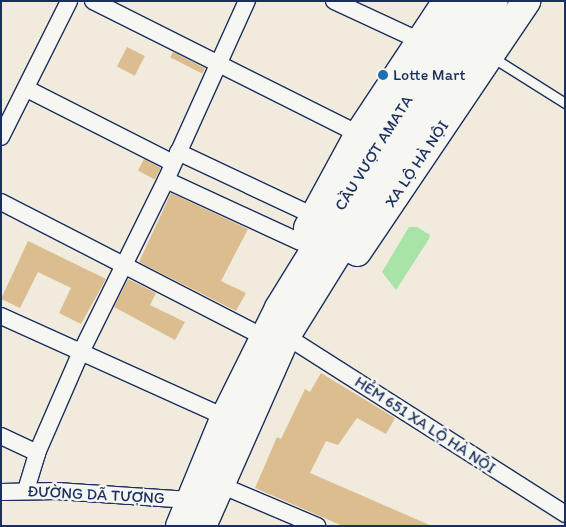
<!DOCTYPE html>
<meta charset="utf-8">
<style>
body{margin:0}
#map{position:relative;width:566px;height:527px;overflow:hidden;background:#f1ebde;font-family:Itim,sans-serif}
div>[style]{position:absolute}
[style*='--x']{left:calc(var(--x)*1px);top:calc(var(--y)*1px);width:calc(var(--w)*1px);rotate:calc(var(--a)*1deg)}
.green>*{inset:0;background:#a8e3a8}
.building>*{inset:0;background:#dbbd8f;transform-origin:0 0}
.roads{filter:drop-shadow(1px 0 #1b2f5e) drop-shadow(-1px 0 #1b2f5e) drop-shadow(0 1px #1b2f5e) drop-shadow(0 -1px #1b2f5e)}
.lane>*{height:9px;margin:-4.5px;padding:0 4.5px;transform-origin:4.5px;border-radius:4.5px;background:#f6f6f2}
.street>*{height:16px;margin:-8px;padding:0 8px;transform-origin:8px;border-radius:8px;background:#f6f6f2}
.highway>*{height:28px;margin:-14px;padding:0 14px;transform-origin:14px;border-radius:14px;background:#f6f6f2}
.dots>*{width:14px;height:14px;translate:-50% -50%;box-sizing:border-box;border:2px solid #f6f6f2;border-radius:50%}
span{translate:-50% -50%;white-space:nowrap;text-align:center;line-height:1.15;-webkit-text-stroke:5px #f6f6f2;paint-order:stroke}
.poi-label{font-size:16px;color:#1b2f5e}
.left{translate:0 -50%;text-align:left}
.street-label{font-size:16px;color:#1b2f5e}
.frame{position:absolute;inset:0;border:2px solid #1b2f5e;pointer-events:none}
</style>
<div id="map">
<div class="green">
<div style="clip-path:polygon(409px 227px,417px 227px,430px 235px,429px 239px,396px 290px,382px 272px)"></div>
</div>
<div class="building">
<div style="left:127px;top:47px;width:20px;height:22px;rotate:27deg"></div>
<div style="left:173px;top:52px;width:36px;height:6px;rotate:27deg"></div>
<div style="left:144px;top:159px;width:19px;height:13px;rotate:28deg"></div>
<div style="clip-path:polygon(171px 193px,248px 229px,221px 281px,246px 293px,236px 311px,139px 262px)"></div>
<div style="clip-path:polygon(28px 241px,106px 279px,81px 324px,59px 313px,71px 288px,38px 272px,20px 308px,1px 299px)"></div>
<div style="clip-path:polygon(128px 279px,156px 293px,150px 305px,185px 322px,175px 340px,114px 307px)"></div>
<div style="clip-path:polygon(321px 373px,395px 418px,386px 434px,357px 418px,338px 445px,326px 441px,310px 473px,432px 526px,343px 526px,255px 488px,277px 437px,281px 439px,305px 389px,310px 392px)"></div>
</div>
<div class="roads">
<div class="lane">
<div style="--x:492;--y:57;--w:86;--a:32.2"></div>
</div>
<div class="street">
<div style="--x:93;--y:1;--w:297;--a:26.6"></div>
<div style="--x:334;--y:1;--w:95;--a:24.9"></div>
<div style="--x:27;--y:89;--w:164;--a:26.9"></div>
<div style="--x:1;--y:137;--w:152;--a:-63.4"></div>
<div style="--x:178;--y:152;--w:150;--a:25.2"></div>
<div style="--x:166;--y:180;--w:148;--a:24.8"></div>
<div style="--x:1;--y:202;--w:296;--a:27.2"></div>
<div style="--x:1;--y:316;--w:246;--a:24.3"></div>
<div style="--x:286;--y:336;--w:331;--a:32.5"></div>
<div style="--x:1;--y:436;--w:40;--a:25"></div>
<div style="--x:218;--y:484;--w:108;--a:23"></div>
<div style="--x:26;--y:490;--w:39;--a:-73"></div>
<div style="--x:37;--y:453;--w:108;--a:-66.5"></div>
<div style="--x:80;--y:354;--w:194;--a:-63.7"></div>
<div style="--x:166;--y:180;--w:196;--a:-65.7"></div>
<div style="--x:1;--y:492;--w:56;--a:-1"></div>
<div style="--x:57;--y:491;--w:133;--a:3.9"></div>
</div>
<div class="highway">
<div style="--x:308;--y:228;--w:107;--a:-61.5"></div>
<div style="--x:359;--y:134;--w:159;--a:-56.5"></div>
<div style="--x:357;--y:252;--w:303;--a:-56"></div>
<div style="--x:180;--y:526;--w:118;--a:-67.6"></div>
<div style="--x:225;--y:417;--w:122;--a:-63.6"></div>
<div style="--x:279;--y:308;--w:280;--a:-58.3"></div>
<div style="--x:426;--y:70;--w:84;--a:-55.2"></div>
<div style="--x:202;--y:526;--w:208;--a:-66.1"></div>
<div style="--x:286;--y:336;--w:394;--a:-58.2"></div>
</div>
</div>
<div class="dots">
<div style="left:383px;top:75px;background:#1f6fb2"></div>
</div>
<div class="poi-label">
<span class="left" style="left:393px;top:75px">Lotte Mart</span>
</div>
<div class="street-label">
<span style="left:374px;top:153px;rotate:-58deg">CẦU VƯỢT AMATA</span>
<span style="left:417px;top:164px;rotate:-56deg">XA LỘ HÀ NỘI</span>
<span style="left:425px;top:425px;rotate:33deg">HẺM 651 XA LỘ HÀ NỘI</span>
<span style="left:96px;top:495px;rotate:3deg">ĐƯỜNG DÃ TƯỢNG</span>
</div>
<div class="frame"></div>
</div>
